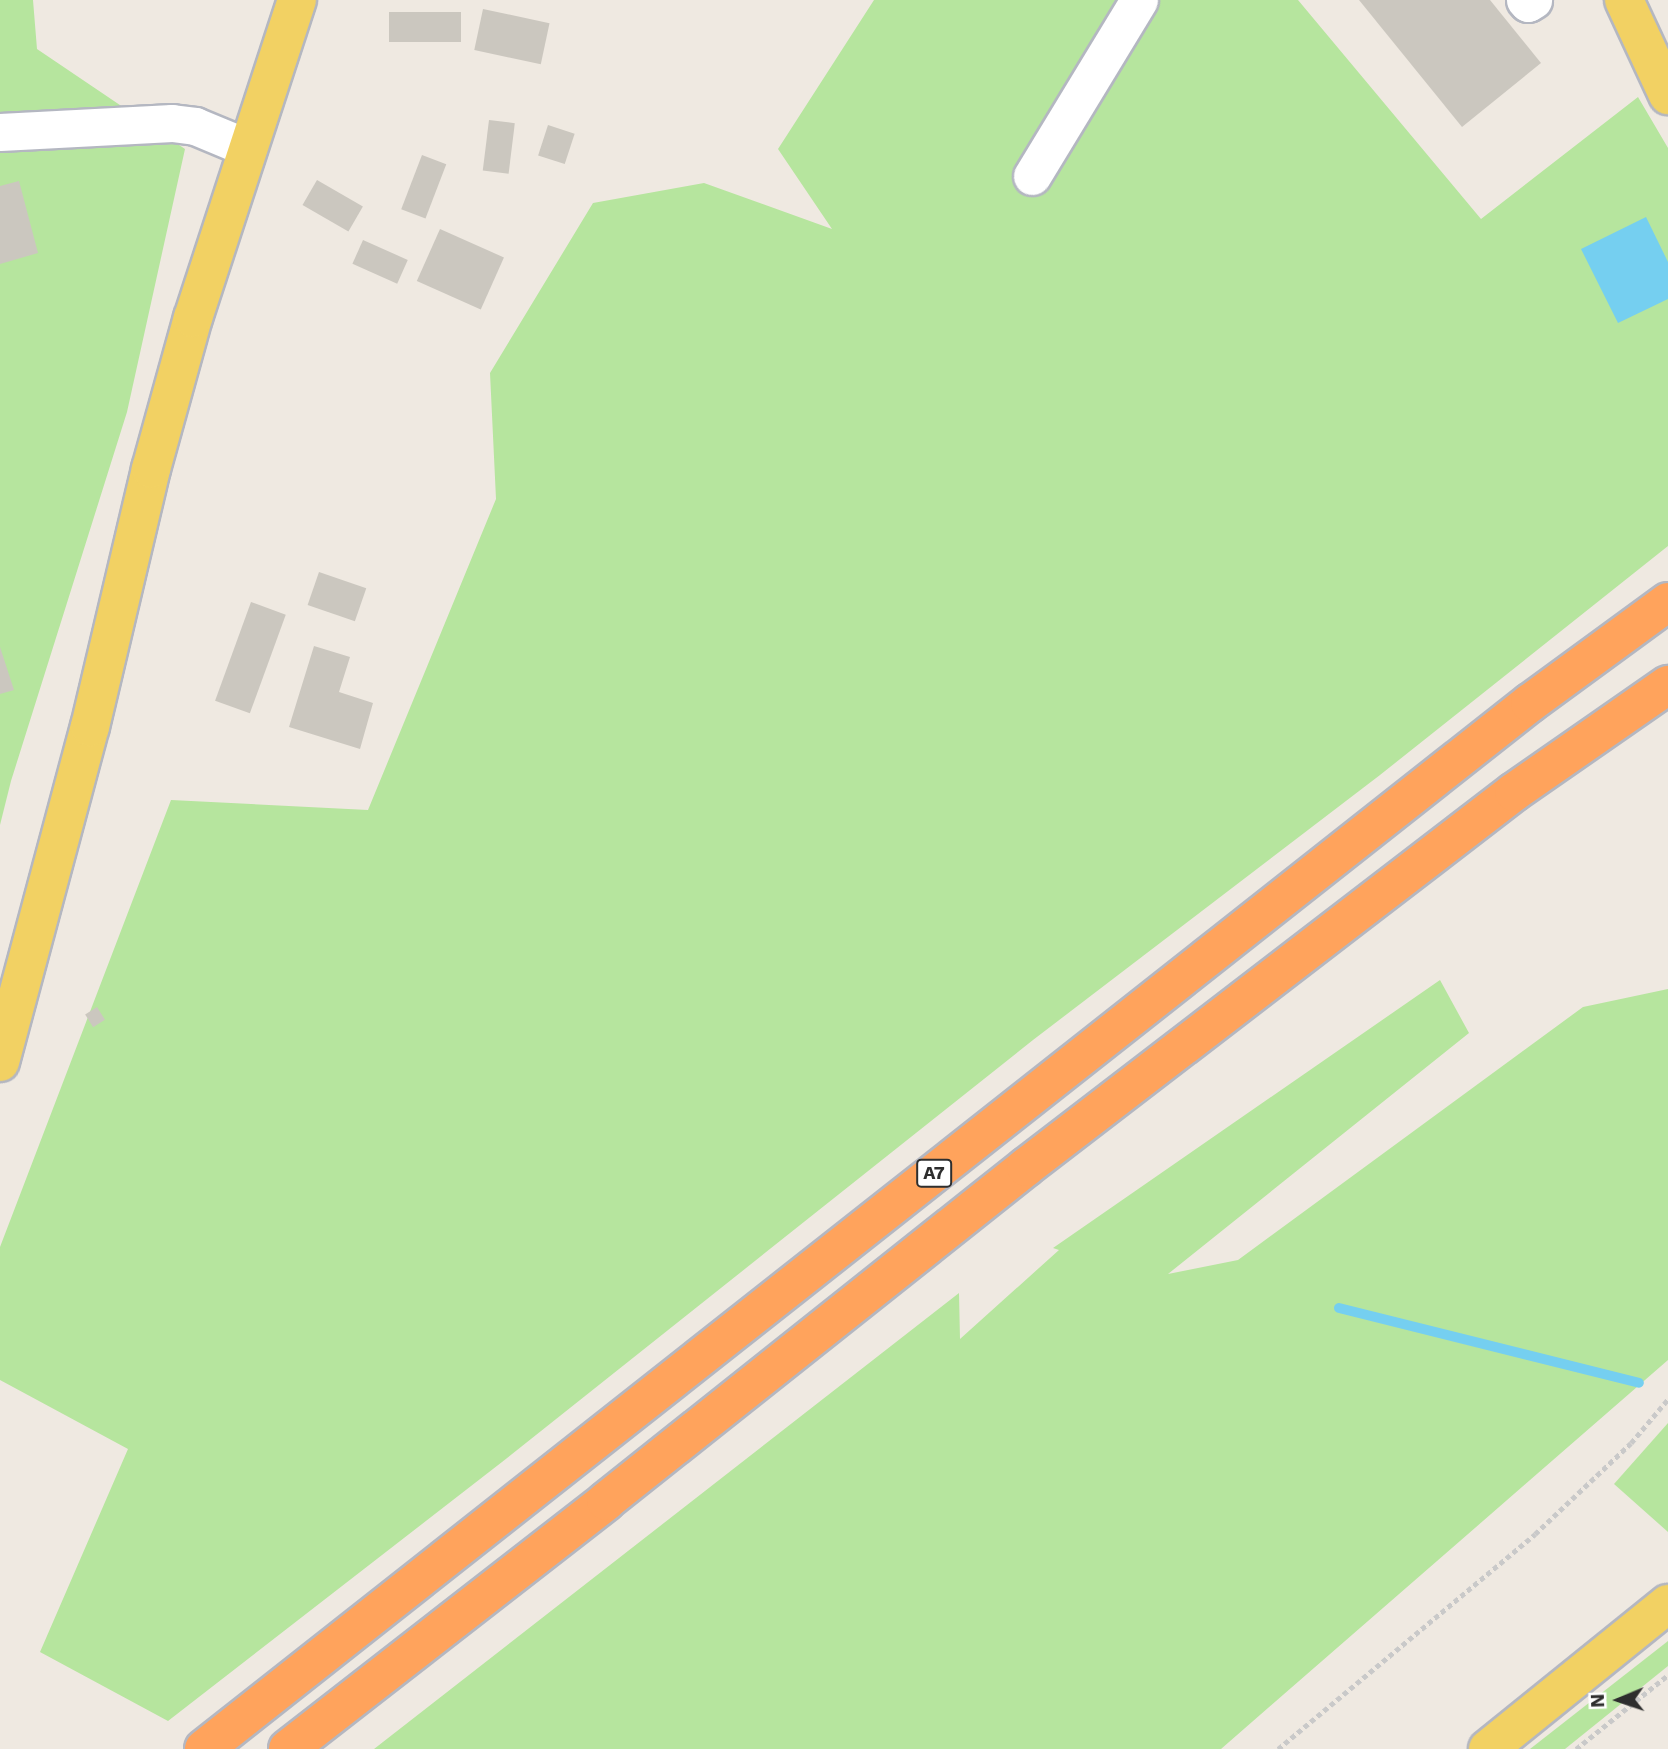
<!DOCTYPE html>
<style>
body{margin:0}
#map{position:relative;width:1668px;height:1749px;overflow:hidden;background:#efe9e1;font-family:"Work Sans",sans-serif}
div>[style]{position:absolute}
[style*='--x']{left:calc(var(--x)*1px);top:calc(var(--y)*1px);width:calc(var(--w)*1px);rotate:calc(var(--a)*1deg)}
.green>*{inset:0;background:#b6e59e}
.water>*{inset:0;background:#75cff0}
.stream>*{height:10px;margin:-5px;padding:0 5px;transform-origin:5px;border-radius:5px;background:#75cff0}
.building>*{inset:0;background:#cbc7bf;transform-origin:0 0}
.path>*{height:4.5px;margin-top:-2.25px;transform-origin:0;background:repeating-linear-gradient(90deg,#c9c9c9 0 5px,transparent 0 8.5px)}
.roads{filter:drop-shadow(2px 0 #b4b7c1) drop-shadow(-2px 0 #b4b7c1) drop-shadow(0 2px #b4b7c1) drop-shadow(0 -2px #b4b7c1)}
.minor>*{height:37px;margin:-18.5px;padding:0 18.5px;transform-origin:18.5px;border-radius:18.5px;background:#fff}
.major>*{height:38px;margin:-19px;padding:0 19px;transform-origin:19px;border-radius:19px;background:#f2d163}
.highway>*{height:38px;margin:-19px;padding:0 19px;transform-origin:19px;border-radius:19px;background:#ffa35c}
span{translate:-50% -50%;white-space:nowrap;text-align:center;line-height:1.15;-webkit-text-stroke:5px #fff;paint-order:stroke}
.shield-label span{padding:2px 5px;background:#fff;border:2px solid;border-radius:5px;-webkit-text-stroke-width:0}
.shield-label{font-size:18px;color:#2e2e2e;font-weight:700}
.north{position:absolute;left:1584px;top:1665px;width:70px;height:70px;-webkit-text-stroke:5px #fff;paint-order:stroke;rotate:268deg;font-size:19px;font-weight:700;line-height:28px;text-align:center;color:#2e2e2e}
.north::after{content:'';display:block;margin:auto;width:24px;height:32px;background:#2e2e2e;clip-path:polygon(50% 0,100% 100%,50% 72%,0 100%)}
</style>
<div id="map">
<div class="green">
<div style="clip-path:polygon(0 0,33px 0,37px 49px,185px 149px,127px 412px,11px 781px,0 825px)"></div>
<div style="clip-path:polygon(874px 0,1298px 0,1481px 219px,1638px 97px,1668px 148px,1668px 546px,1380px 775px,1033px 1040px,502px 1462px,168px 1721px,40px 1652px,128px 1449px,0 1380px,0 1247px,171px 800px,368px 810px,496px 499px,490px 373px,593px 203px,704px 183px,832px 229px,778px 149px)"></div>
<div style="clip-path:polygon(1440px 980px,1469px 1033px,1168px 1274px,1238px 1260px,1583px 1007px,1668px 989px,1668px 1360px,1221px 1749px,374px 1749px,959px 1293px,960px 1339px,1059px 1250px,1053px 1248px)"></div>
<div style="clip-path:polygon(1668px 1423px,1668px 1532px,1614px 1484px)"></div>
<div style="clip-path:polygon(1668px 1641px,1668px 1666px,1565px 1749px,1530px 1749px)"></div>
</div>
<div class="water">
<div style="clip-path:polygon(1646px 217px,1668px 262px,1668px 299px,1618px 323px,1581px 249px)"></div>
</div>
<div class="stream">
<div style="--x:1339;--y:1308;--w:309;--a:14"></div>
</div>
<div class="building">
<div style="clip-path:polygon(1359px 0,1490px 0,1541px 63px,1462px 127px)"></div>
<div style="left:483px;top:9px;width:68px;height:42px;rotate:12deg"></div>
<div style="left:389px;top:12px;width:72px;height:30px"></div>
<div style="left:489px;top:120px;width:26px;height:51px;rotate:7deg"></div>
<div style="left:548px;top:125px;width:28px;height:32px;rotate:18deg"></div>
<div style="left:422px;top:155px;width:26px;height:58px;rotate:21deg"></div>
<div style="left:317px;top:180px;width:53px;height:29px;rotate:30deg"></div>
<div style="clip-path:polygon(19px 181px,38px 253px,0 264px,0 186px)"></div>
<div style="left:440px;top:229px;width:70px;height:57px;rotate:24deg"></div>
<div style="left:363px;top:240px;width:49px;height:26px;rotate:24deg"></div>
<div style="left:319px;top:572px;width:50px;height:35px;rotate:19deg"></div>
<div style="left:251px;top:602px;width:37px;height:105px;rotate:20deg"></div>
<div style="clip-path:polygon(314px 646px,350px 657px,339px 692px,373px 703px,360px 749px,289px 727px)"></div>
<div style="clip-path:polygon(0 647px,14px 690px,0 694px)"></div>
<div style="left:97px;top:1007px;width:15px;height:14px;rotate:58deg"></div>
</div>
<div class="path">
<div style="--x:1278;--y:1749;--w:335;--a:-39.9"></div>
<div style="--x:1535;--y:1534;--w:132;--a:-43.5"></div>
<div style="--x:1631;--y:1443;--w:57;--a:-49.9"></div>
<div style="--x:1576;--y:1749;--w:118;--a:-38.8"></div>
</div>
<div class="roads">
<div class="minor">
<div style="--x:1525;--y:0;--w:4;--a:45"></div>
<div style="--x:1528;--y:3;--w:6;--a:-31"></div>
<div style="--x:0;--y:132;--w:172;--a:-3"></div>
<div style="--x:172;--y:123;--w:23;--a:7"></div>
<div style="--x:195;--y:126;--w:57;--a:22.5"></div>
<div style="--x:1032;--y:176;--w:206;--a:-58.7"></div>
</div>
<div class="major">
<div style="--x:1624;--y:0;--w:105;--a:65.1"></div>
<div style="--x:0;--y:1062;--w:347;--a:-75"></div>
<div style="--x:90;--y:727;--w:265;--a:-76.7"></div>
<div style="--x:151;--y:469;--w:157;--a:-74.5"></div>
<div style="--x:193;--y:318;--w:335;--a:-71.9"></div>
<div style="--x:1488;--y:1749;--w:231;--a:-38.9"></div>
</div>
<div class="highway">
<div style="--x:204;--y:1749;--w:1689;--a:-38.27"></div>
<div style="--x:1530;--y:703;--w:171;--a:-36.2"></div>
<div style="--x:288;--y:1749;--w:403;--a:-37.9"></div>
<div style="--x:606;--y:1501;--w:537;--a:-38.49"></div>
<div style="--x:1026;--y:1167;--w:615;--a:-37.54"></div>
<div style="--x:1514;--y:792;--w:188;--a:-34.8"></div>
</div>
</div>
<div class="shield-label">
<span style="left:934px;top:1173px">A7</span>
</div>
<div class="north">N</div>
</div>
